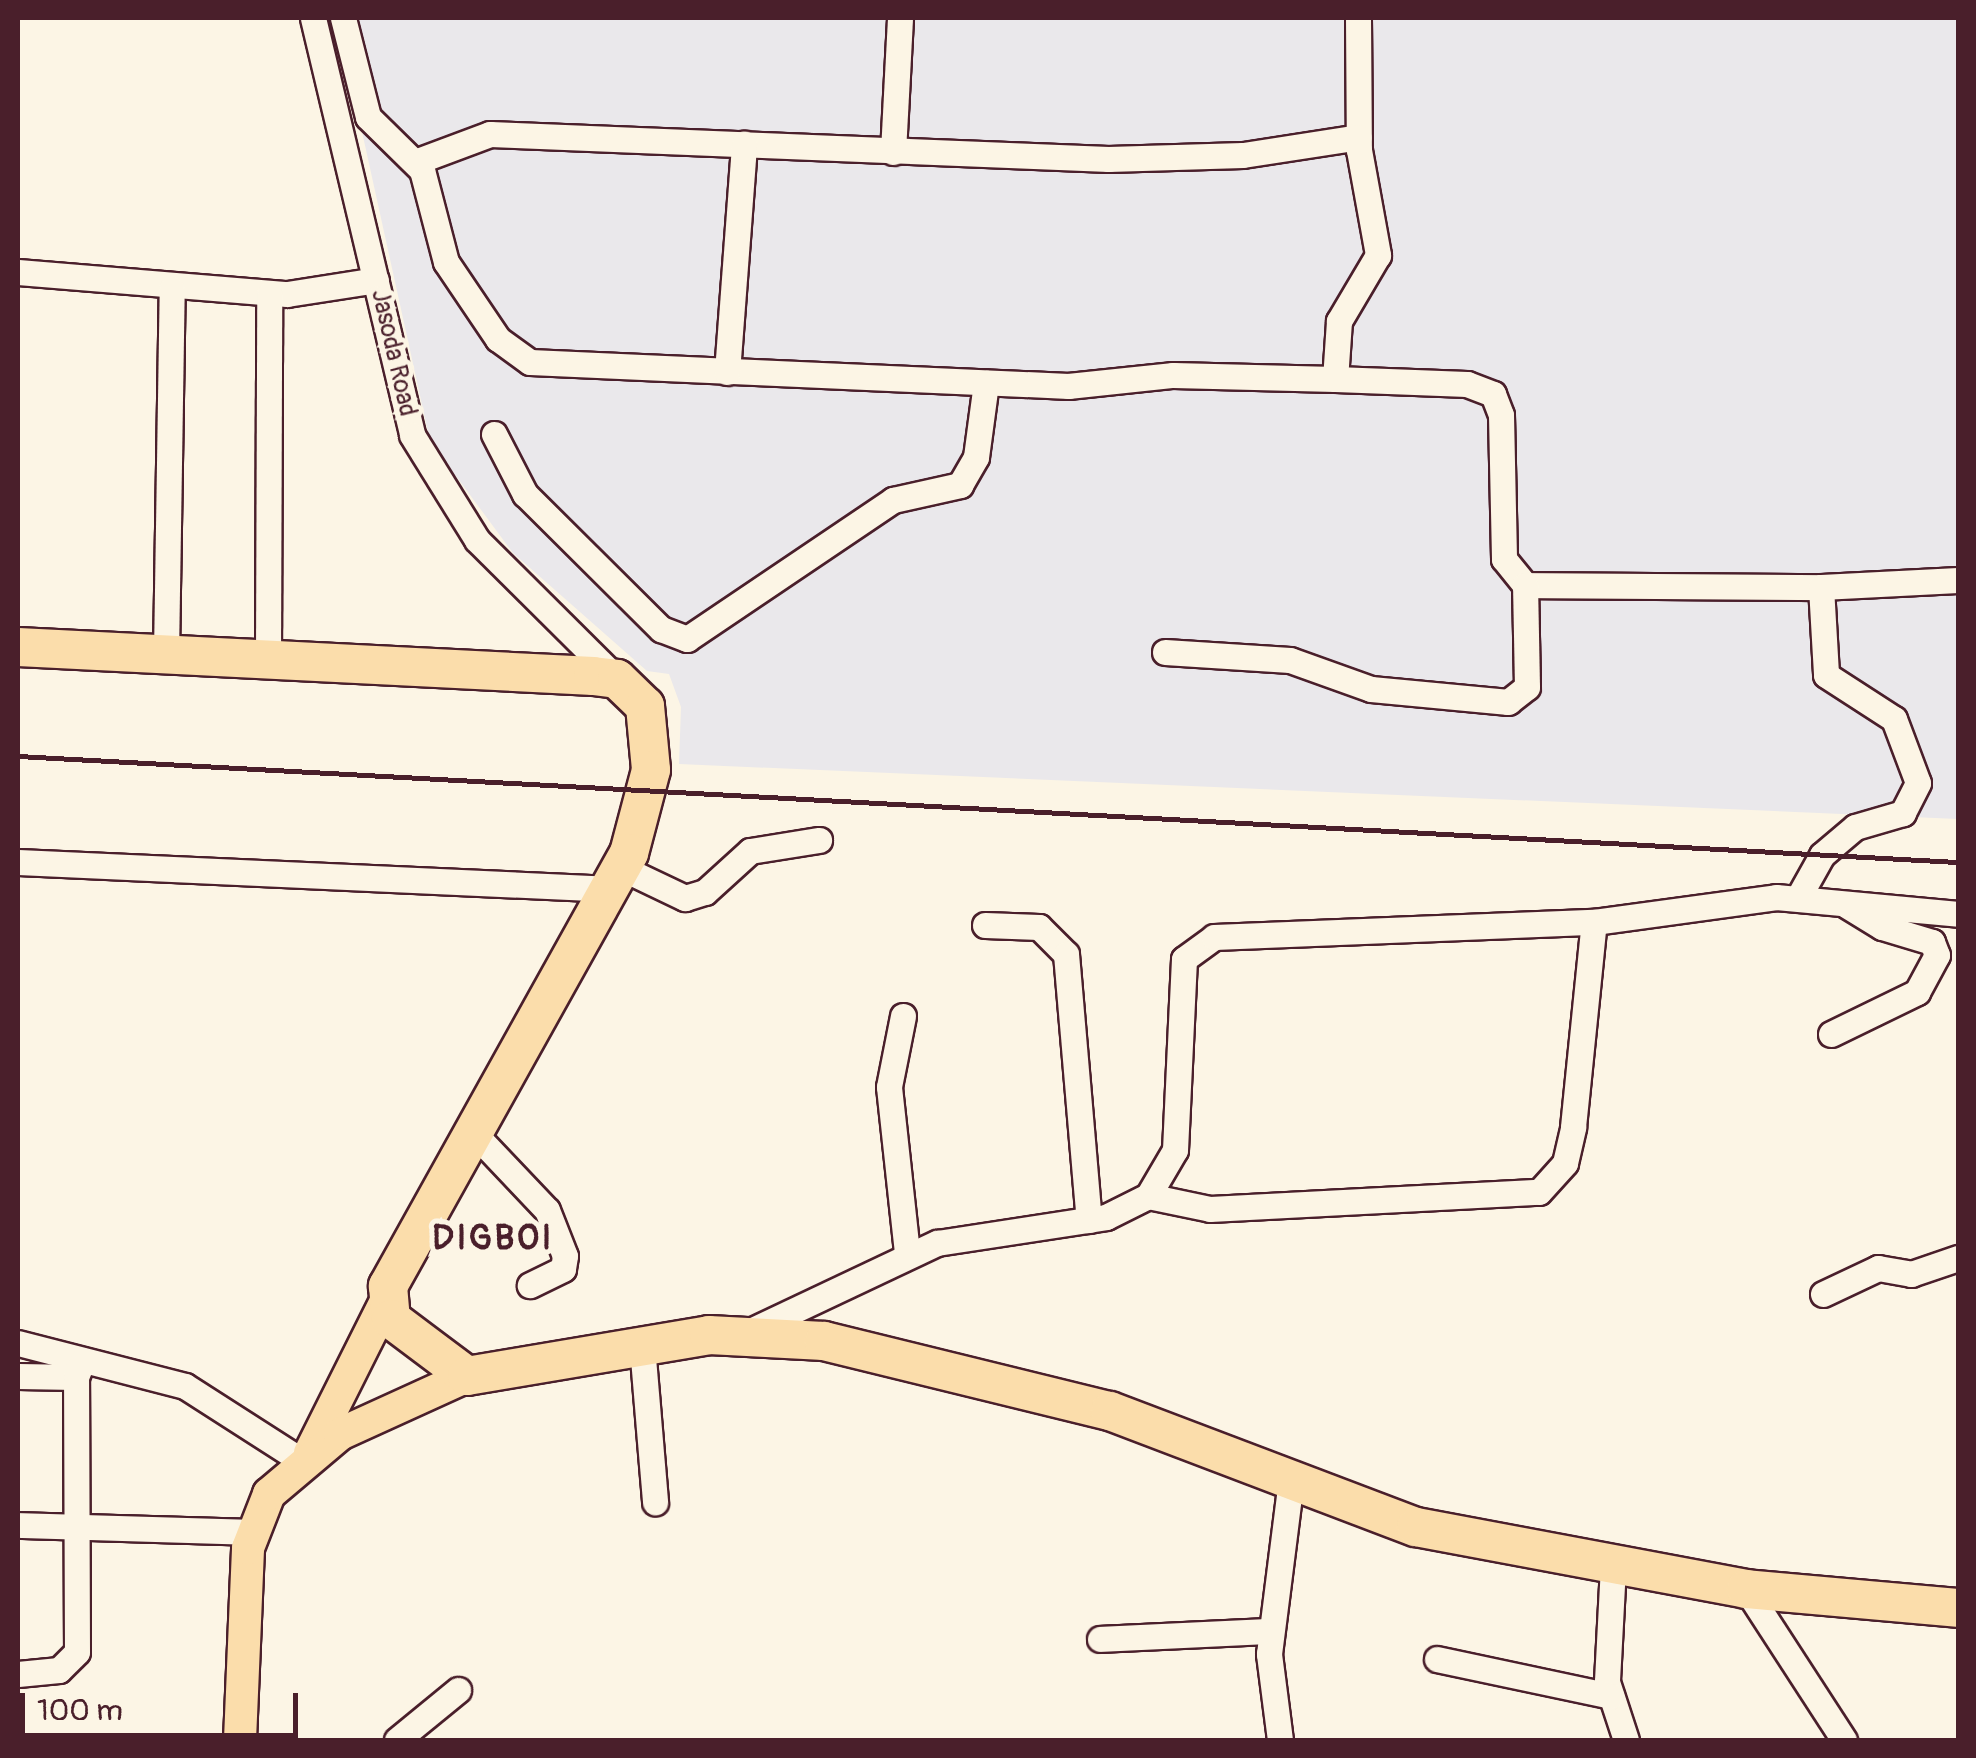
<!DOCTYPE html>
<style>
body{margin:0}
#map{position:relative;width:1976px;height:1758px;overflow:hidden;background:#fcf5e5;font-family:Pangolin,sans-serif}
div>[style]{position:absolute}
[style*='--x']{left:calc(var(--x)*1px);top:calc(var(--y)*1px);width:calc(var(--w)*1px);rotate:calc(var(--a)*1deg)}
.built>*{inset:0;background:#eae8eb}
.roads{filter:drop-shadow(2px 0 #4a1f2b) drop-shadow(-2px 0 #4a1f2b) drop-shadow(0 2px #4a1f2b) drop-shadow(0 -2px #4a1f2b)}
.minor>*{height:25px;margin:-12.5px;padding:0 12.5px;transform-origin:12.5px;border-radius:12.5px;background:#fcf5e5}
.major>*{height:32px;margin:-16px;padding:0 16px;transform-origin:16px;border-radius:16px;background:#fbddab}
.highway>*{height:38px;margin:-19px;padding:0 19px;transform-origin:19px;border-radius:19px;background:#fbddab}
.rail>*{height:5px;margin:-2.5px;padding:0 2.5px;transform-origin:2.5px;border-radius:2.5px;background:#4a1f2b}
span{translate:-50% -50%;white-space:nowrap;text-align:center;line-height:1.15;-webkit-text-stroke:10px #fcf5e5;paint-order:stroke}
.street-label{font-size:25px;color:#4a1f2b}
.district-label{font-size:35px;color:#4a1f2b;font-weight:700;letter-spacing:2.5px}
.frame{position:absolute;inset:0;border:20px solid #4a1f2b;pointer-events:none}
.scale{position:absolute;left:20px;top:1693px;width:278px;height:45px;box-sizing:border-box;border:5px solid #4a1f2b;border-top:0;padding-left:12px;font-size:30px;line-height:35px;white-space:nowrap;color:#4a1f2b;-webkit-text-stroke:8px #fcf5e5;paint-order:stroke}
</style>
<div id="map">
<div class="built">
<div style="clip-path:polygon(337px 18px,1958px 18px,1958px 819px,679px 764px,681px 707px,669px 674px,647px 671px,513px 553px,430px 441px)"></div>
</div>
<div class="roads">
<div class="minor">
<div style="--x:313;--y:18;--w:429;--a:76.6"></div>
<div style="--x:412;--y:435;--w:123;--a:58.2"></div>
<div style="--x:477;--y:540;--w:197;--a:44.8"></div>
<div style="--x:343;--y:18;--w:102;--a:75.8"></div>
<div style="--x:368;--y:117;--w:76;--a:44.5"></div>
<div style="--x:422;--y:170;--w:95;--a:75.4"></div>
<div style="--x:446;--y:262;--w:93;--a:56"></div>
<div style="--x:498;--y:339;--w:39;--a:36"></div>
<div style="--x:530;--y:362;--w:539;--a:2.55"></div>
<div style="--x:1068;--y:386;--w:106;--a:-6"></div>
<div style="--x:1173;--y:375;--w:162;--a:1.4"></div>
<div style="--x:1358;--y:18;--w:132;--a:89.6"></div>
<div style="--x:1359;--y:150;--w:107;--a:79.7"></div>
<div style="--x:1378;--y:255;--w:77;--a:120.6"></div>
<div style="--x:1339;--y:321;--w:58;--a:93.9"></div>
<div style="--x:1335;--y:379;--w:132;--a:2.2"></div>
<div style="--x:1467;--y:384;--w:28;--a:21"></div>
<div style="--x:1493;--y:394;--w:22;--a:69"></div>
<div style="--x:1501;--y:415;--w:144;--a:88.8"></div>
<div style="--x:1504;--y:559;--w:33;--a:51"></div>
<div style="--x:1525;--y:585;--w:296;--a:0.4"></div>
<div style="--x:1821;--y:587;--w:88;--a:86.7"></div>
<div style="--x:1826;--y:675;--w:81;--a:32.9"></div>
<div style="--x:1894;--y:719;--w:68;--a:69.4"></div>
<div style="--x:1918;--y:783;--w:34;--a:117"></div>
<div style="--x:1903;--y:813;--w:50;--a:163.7"></div>
<div style="--x:1855;--y:827;--w:43;--a:139.7"></div>
<div style="--x:1822;--y:855;--w:49;--a:119.2"></div>
<div style="--x:893;--y:152;--w:134;--a:-87"></div>
<div style="--x:415;--y:162;--w:80;--a:-20.5"></div>
<div style="--x:490;--y:134;--w:619;--a:2.32"></div>
<div style="--x:1108;--y:159;--w:135;--a:-1.7"></div>
<div style="--x:1243;--y:155;--w:117;--a:-8.8"></div>
<div style="--x:18;--y:272;--w:270;--a:4.7"></div>
<div style="--x:287;--y:294;--w:90;--a:-8.9"></div>
<div style="--x:727;--y:372;--w:229;--a:-85.7"></div>
<div style="--x:494;--y:434;--w:68;--a:62.7"></div>
<div style="--x:525;--y:494;--w:192;--a:44.8"></div>
<div style="--x:661;--y:629;--w:28;--a:21"></div>
<div style="--x:687;--y:639;--w:249;--a:-34"></div>
<div style="--x:893;--y:500;--w:69;--a:-12.6"></div>
<div style="--x:960;--y:485;--w:32;--a:-60"></div>
<div style="--x:976;--y:457;--w:75;--a:-82.3"></div>
<div style="--x:1821;--y:587;--w:137;--a:-2.9"></div>
<div style="--x:1165;--y:652;--w:125;--a:3.7"></div>
<div style="--x:1290;--y:660;--w:86;--a:19.7"></div>
<div style="--x:1371;--y:689;--w:138;--a:5.4"></div>
<div style="--x:1508;--y:702;--w:24;--a:-38"></div>
<div style="--x:1527;--y:687;--w:102;--a:-91.1"></div>
<div style="--x:166;--y:654;--w:365;--a:-89.1"></div>
<div style="--x:268;--y:659;--w:365;--a:-89.8"></div>
<div style="--x:18;--y:862;--w:595;--a:2.6"></div>
<div style="--x:622;--y:868;--w:70;--a:25.5"></div>
<div style="--x:685;--y:898;--w:21;--a:-17"></div>
<div style="--x:705;--y:892;--w:61;--a:-42.3"></div>
<div style="--x:750;--y:851;--w:70;--a:-9.1"></div>
<div style="--x:985;--y:925;--w:54;--a:2.1"></div>
<div style="--x:1039;--y:927;--w:38;--a:45"></div>
<div style="--x:1066;--y:954;--w:267;--a:85.1"></div>
<div style="--x:903;--y:1016;--w:72;--a:101.2"></div>
<div style="--x:889;--y:1087;--w:168;--a:83.8"></div>
<div style="--x:1831;--y:1034;--w:96;--a:-26"></div>
<div style="--x:1917;--y:992;--w:42;--a:-61.6"></div>
<div style="--x:1937;--y:955;--w:14;--a:-111"></div>
<div style="--x:1932;--y:942;--w:52;--a:-163.3"></div>
<div style="--x:1882;--y:927;--w:42;--a:-148.6"></div>
<div style="--x:471;--y:1130;--w:110;--a:46.5"></div>
<div style="--x:547;--y:1210;--w:49;--a:68.6"></div>
<div style="--x:565;--y:1256;--w:13;--a:99"></div>
<div style="--x:563;--y:1269;--w:37;--a:154"></div>
<div style="--x:1148;--y:1196;--w:63;--a:11.8"></div>
<div style="--x:1210;--y:1209;--w:329;--a:-3"></div>
<div style="--x:1539;--y:1192;--w:39;--a:-48"></div>
<div style="--x:1565;--y:1163;--w:37;--a:-77"></div>
<div style="--x:1573;--y:1127;--w:206;--a:-84.2"></div>
<div style="--x:1823;--y:1294;--w:61;--a:-25.3"></div>
<div style="--x:1878;--y:1268;--w:34;--a:10"></div>
<div style="--x:1911;--y:1274;--w:50;--a:-18.8"></div>
<div style="--x:742;--y:1335;--w:216;--a:-25.3"></div>
<div style="--x:937;--y:1243;--w:171;--a:-8.7"></div>
<div style="--x:1106;--y:1217;--w:47;--a:-26.6"></div>
<div style="--x:1148;--y:1196;--w:53;--a:-59.6"></div>
<div style="--x:1175;--y:1150;--w:191;--a:-87.3"></div>
<div style="--x:1184;--y:959;--w:37;--a:-36"></div>
<div style="--x:1214;--y:937;--w:380;--a:-2.3"></div>
<div style="--x:1594;--y:922;--w:184;--a:-7.8"></div>
<div style="--x:1776;--y:897;--w:183;--a:5.3"></div>
<div style="--x:18;--y:1343;--w:172;--a:14.4"></div>
<div style="--x:185;--y:1386;--w:139;--a:32.7"></div>
<div style="--x:642;--y:1346;--w:157;--a:85.2"></div>
<div style="--x:18;--y:1376;--w:58;--a:1"></div>
<div style="--x:18;--y:1525;--w:233;--a:1.7"></div>
<div style="--x:1613;--y:1566;--w:116;--a:93"></div>
<div style="--x:1607;--y:1682;--w:61;--a:71.9"></div>
<div style="--x:1746;--y:1589;--w:180;--a:57"></div>
<div style="--x:1100;--y:1639;--w:171;--a:-2.7"></div>
<div style="--x:1437;--y:1659;--w:178;--a:12"></div>
<div style="--x:18;--y:1674;--w:41;--a:-5.6"></div>
<div style="--x:59;--y:1670;--w:25;--a:-45"></div>
<div style="--x:77;--y:1652;--w:275;--a:-90.2"></div>
<div style="--x:76;--y:1377;--w:18;--a:-68"></div>
<div style="--x:397;--y:1740;--w:79;--a:-39.3"></div>
<div style="--x:1280;--y:1740;--w:87;--a:-97.3"></div>
<div style="--x:1269;--y:1654;--w:174;--a:-82.8"></div>
</div>
<div class="major">
<div style="--x:310;--y:1453;--w:168;--a:-63.4"></div>
<div style="--x:240;--y:1740;--w:192;--a:-87.6"></div>
<div style="--x:248;--y:1548;--w:58;--a:-68.7"></div>
<div style="--x:269;--y:1494;--w:93;--a:-40.2"></div>
<div style="--x:340;--y:1434;--w:140;--a:-24.5"></div>
</div>
<div class="highway">
<div style="--x:18;--y:647;--w:576;--a:2.89"></div>
<div style="--x:593;--y:676;--w:24;--a:7"></div>
<div style="--x:617;--y:679;--w:39;--a:44"></div>
<div style="--x:645;--y:706;--w:64;--a:84.6"></div>
<div style="--x:651;--y:770;--w:86;--a:104.8"></div>
<div style="--x:629;--y:853;--w:496;--a:119.1"></div>
<div style="--x:388;--y:1286;--w:33;--a:85"></div>
<div style="--x:391;--y:1319;--w:95;--a:36.9"></div>
<div style="--x:467;--y:1376;--w:245;--a:-9.6"></div>
<div style="--x:709;--y:1335;--w:115;--a:3"></div>
<div style="--x:824;--y:1341;--w:294;--a:13.8"></div>
<div style="--x:1110;--y:1411;--w:327;--a:20.8"></div>
<div style="--x:1416;--y:1527;--w:336;--a:10.6"></div>
<div style="--x:1746;--y:1589;--w:213;--a:5.1"></div>
</div>
</div>
<div class="rail">
<div style="--x:18;--y:756;--w:1943;--a:3.13"></div>
</div>
<div class="street-label">
<span style="left:393px;top:353px;rotate:77deg">Jasoda Road</span>
</div>
<div class="district-label">
<span style="left:493px;top:1238px">DIGBOI</span>
</div>
<div class="frame"></div>
<div class="scale">100 m</div>
</div>
